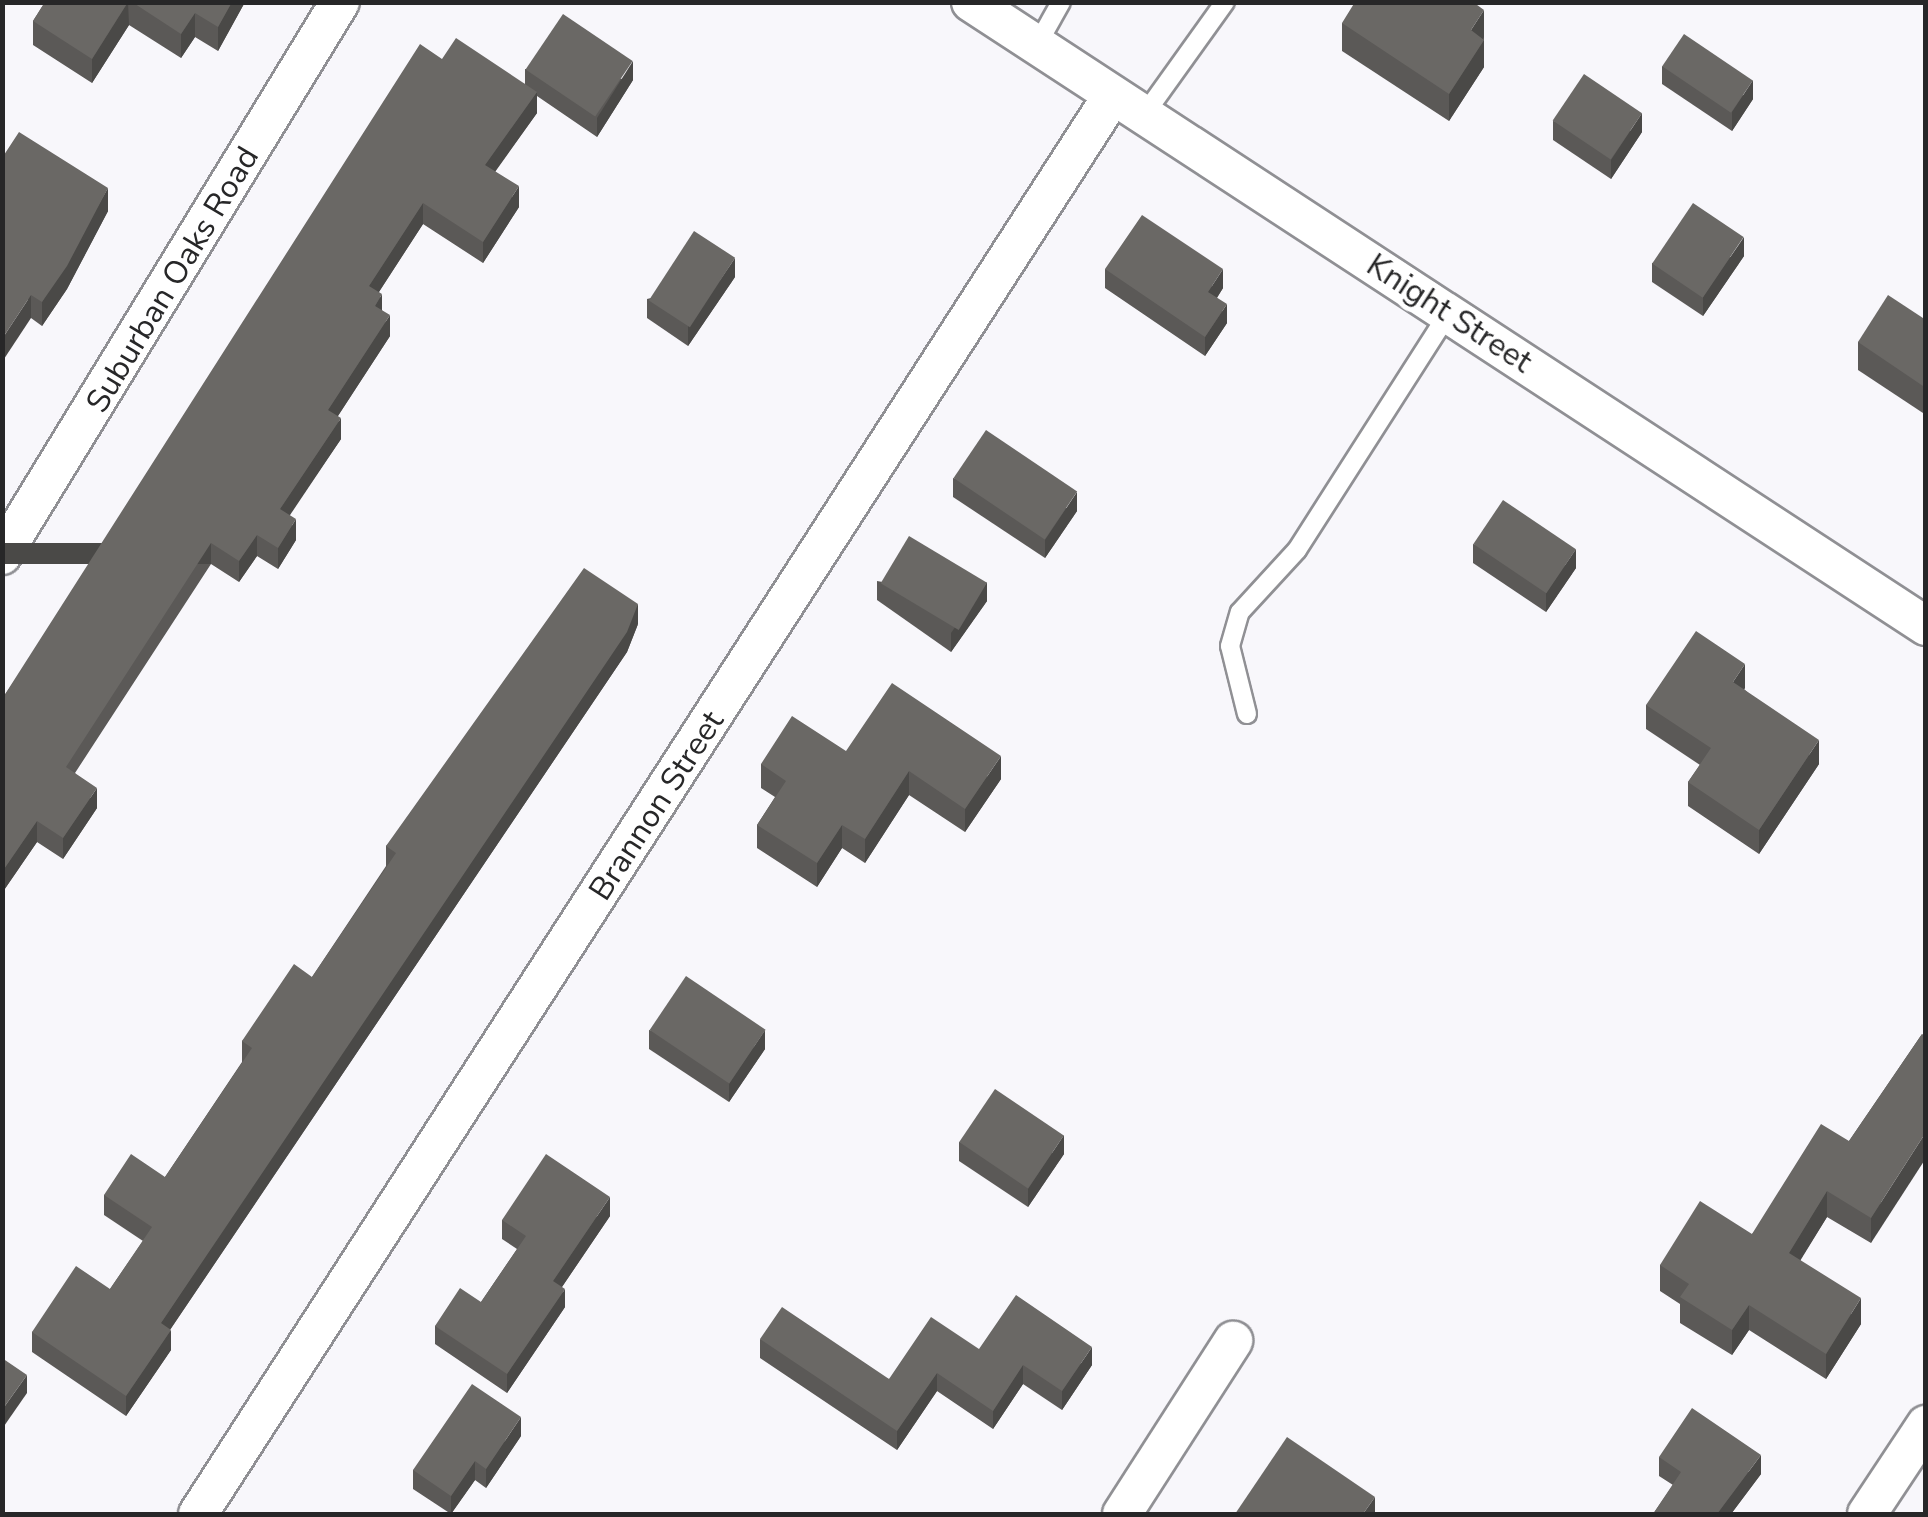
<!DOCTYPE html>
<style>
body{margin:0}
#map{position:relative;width:1928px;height:1517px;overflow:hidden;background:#f8f7fb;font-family:"Nunito Sans",sans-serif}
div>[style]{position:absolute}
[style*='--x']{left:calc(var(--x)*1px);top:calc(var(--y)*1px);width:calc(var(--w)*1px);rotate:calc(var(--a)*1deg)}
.roads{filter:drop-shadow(2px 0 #909094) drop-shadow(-2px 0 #909094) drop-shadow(0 2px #909094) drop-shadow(0 -2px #909094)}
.lane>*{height:18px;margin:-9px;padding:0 9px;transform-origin:9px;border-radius:9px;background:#fff}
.street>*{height:38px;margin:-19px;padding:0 19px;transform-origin:19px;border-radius:19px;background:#fff}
.wall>*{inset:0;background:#5b5957}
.shaded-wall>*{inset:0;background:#4a4947;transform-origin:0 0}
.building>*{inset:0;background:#6a6865;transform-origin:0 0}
span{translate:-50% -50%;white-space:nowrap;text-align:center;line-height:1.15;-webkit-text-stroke:10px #fff;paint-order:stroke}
.street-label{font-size:32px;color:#272728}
.frame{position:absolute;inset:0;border:5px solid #272728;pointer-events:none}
</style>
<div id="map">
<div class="roads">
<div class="lane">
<div style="--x:1037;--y:45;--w:49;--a:-60.8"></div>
<div style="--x:1144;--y:115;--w:139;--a:-54.4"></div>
<div style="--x:1247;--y:714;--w:70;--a:-104"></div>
<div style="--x:1230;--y:646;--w:35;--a:-74"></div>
<div style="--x:1240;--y:612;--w:84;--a:-47.4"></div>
<div style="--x:1297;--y:550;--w:280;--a:-57.4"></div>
</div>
<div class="street">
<div style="--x:971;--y:2;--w:1141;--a:33.16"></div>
<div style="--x:2;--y:555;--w:648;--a:-58.57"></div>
<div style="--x:198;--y:1514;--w:1688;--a:-57.19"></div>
<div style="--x:1122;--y:1514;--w:206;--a:-57.3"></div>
<div style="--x:1867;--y:1514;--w:107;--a:-56.5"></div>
</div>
</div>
<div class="wall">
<div style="clip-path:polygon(45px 2px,245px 2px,218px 51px,195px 37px,181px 58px,129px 25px,92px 83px,33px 45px,33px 21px)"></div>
<div style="clip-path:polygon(1342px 23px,1484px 37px,1484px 67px,1449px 121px,1342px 51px)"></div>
<div style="clip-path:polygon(442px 59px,525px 84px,525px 69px,633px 80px,597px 137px,537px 96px,537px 113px,495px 171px,519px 207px,483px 263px,423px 224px,379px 292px,382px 310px,390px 336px,338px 416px,341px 439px,289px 515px,296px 540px,278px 569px,257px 556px,239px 582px,211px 564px,75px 773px,97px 808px,63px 859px,37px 842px,2px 893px,2px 699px)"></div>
<div style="clip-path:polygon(1662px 66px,1753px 99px,1732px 131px,1662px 84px)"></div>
<div style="clip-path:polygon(1553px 121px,1642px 132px,1611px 179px,1553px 140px)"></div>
<div style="clip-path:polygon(2px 158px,108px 211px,67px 289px,42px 326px,31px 318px)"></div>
<div style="clip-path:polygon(1744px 256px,1703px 316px,1652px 282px,1652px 263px)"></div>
<div style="clip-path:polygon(1105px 269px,1223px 288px,1217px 298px,1227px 323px,1205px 356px,1105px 288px)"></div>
<div style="clip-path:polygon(735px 277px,688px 346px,647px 318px,647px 299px)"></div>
<div style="clip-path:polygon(1926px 320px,1926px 415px,1858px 370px,1858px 342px)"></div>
<div style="clip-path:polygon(953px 478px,1077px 511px,1045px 558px,953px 497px)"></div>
<div style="clip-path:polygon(1473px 544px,1576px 568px,1546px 612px,1473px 563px)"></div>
<div style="clip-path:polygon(877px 581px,987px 601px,951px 652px,877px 600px)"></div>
<div style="clip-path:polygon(638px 624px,627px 652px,170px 1330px,171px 1350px,126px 1416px,32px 1352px,32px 1332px,110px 1289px,143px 1241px,104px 1215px,104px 1195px,165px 1177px,242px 1062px,242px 1041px,312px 977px,386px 866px,386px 846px)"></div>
<div style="clip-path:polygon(1745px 688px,1744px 689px,1819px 764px,1759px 854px,1688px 806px,1688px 782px,1700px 765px,1646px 729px,1646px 705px)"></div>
<div style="clip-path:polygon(846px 751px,1001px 779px,965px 832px,909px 795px,865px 863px,842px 848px,817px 887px,757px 848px,757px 825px,775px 797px,761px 788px,761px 764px)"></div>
<div style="clip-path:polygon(649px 1030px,765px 1049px,729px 1102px,649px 1049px)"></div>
<div style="clip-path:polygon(1922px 1034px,1871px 1243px,1827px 1217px,1800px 1260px,1861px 1324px,1826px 1379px,1749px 1330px,1732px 1355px,1680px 1323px,1680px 1304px,1660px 1291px,1660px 1265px,1752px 1234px,1849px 1141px)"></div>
<div style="clip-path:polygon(959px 1142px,1064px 1154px,1028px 1207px,959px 1161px)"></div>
<div style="clip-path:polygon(610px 1216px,562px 1287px,565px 1307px,507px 1393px,435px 1344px,435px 1326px,481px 1302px,517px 1249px,502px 1239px,502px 1220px)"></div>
<div style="clip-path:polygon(760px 1339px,889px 1379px,979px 1349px,1092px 1365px,1062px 1410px,1023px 1384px,993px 1429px,937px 1391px,897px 1450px,760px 1358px)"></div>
<div style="clip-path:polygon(521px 1436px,486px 1488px,475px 1480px,451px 1514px,413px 1489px,413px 1470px)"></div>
<div style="clip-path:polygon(1659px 1457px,1761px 1474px,1731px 1514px,1653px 1514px,1673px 1485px,1659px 1476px)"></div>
</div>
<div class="shaded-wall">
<div style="clip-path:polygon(128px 2px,129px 25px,92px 83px,92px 59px)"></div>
<div style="clip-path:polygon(232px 2px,245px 2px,218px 51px,218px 27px)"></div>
<div style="clip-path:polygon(1484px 10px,1484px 37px,1471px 58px,1471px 30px)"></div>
<div style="clip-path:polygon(195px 13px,195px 37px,181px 58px,181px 34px)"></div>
<div style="clip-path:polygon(1484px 40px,1484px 67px,1449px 121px,1449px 94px)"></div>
<div style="clip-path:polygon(633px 61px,633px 80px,597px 137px,597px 118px)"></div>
<div style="clip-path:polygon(1753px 80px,1753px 99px,1732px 131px,1732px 112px)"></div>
<div style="clip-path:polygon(537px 92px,537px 113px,485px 186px,485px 165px)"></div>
<div style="clip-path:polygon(1642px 113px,1642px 132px,1611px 179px,1611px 160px)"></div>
<div style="clip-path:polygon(519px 186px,519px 207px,483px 263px,483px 242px)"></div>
<div style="clip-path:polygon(108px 188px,108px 211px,67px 289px,42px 326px,42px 302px)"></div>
<div style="clip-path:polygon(423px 203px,423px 224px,369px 307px,369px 286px)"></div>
<div style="clip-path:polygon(1744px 237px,1744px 256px,1703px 316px,1703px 297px)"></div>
<div style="clip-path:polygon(735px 258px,735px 277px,688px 346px,688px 327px)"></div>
<div style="clip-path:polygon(1223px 269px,1223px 288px,1208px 311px,1208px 292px)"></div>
<div style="clip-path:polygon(382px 294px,382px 315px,375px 306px)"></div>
<div style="clip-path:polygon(31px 295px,31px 318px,2px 362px,2px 339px)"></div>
<div style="clip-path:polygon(1227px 304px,1227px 323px,1205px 356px,1205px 337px)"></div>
<div style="clip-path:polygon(390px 315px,390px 336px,328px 431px,328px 410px)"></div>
<div style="clip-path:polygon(341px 418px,341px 439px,280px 530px,280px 509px)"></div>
<div style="clip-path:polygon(1077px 492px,1077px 511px,1045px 558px,1045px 540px)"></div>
<div style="clip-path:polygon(296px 519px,296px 540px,278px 569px,278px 548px)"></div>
<div style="clip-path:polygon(257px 535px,257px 556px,239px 582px,239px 561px)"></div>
<div style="left:211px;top:543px;width:21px;height:267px;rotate:90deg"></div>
<div style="clip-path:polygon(1576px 549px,1576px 568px,1546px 612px,1546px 593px)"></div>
<div style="clip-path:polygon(987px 582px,987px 601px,951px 652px,951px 633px)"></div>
<div style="clip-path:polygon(638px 604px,638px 624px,627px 652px,161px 1343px,161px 1323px)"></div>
<div style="clip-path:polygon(1745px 664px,1745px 688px,1733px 706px,1733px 682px)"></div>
<div style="clip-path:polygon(1819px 740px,1819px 764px,1759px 854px,1759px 830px)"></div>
<div style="clip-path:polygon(1001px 756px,1001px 779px,965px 832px,965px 809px)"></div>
<div style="clip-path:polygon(909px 771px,909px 795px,865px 863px,865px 839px)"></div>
<div style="clip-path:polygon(97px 788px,97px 808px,63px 859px,63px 838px)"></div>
<div style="clip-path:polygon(37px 821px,37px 842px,2px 893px,2px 872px)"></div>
<div style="clip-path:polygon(842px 825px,842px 848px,817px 887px,817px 863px)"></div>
<div style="clip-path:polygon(5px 930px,5px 951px,2px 955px,2px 935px)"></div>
<div style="clip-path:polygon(765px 1030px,765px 1049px,729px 1102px,729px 1084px)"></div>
<div style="clip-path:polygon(1926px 1132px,1926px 1158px,1871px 1243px,1871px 1218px)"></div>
<div style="clip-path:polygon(1064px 1135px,1064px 1154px,1028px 1207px,1028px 1189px)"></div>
<div style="clip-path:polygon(1827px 1191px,1827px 1217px,1789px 1279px,1789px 1253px)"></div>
<div style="clip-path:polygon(610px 1197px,610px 1216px,553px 1300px,553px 1281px)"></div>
<div style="clip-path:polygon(565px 1289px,565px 1307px,507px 1393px,507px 1374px)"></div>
<div style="clip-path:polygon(1861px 1298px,1861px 1324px,1826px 1379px,1826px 1354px)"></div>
<div style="clip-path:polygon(1749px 1305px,1749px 1330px,1732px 1355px,1732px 1330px)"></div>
<div style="clip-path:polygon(171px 1330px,171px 1350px,126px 1416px,126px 1396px)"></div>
<div style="clip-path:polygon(1092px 1347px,1092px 1365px,1062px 1410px,1062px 1391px)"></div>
<div style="clip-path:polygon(1023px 1365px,1023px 1384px,993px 1429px,993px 1411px)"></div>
<div style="clip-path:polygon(937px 1373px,937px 1391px,897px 1450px,897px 1431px)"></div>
<div style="clip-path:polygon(27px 1375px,27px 1393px,2px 1429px,2px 1410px)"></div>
<div style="clip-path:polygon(521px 1417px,521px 1436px,486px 1488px,486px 1469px)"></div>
<div style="clip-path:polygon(1761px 1455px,1761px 1474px,1731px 1514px,1717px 1514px)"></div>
<div style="clip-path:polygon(475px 1461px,475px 1480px,451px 1514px,451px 1496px)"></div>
<div style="clip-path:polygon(1375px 1497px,1375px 1514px,1363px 1514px)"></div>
</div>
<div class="building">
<div style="clip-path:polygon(45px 2px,128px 2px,92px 59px,33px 21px)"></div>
<div style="clip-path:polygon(132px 2px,232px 2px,218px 27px,195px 13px,181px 34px)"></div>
<div style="clip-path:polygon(1355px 2px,1473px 2px,1484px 10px,1471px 30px,1484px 40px,1449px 94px,1342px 23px)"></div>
<div style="left:563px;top:14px;width:84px;height:67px;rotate:34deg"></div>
<div style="left:1684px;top:34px;width:83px;height:39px;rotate:34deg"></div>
<div style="clip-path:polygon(456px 38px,537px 92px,485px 165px,519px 186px,483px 242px,423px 203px,369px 286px,382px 294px,375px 306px,390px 315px,328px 410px,341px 418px,280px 509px,296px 519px,278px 548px,257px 535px,239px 561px,211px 543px,66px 767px,97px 788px,63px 838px,37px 821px,2px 872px,2px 699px,420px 44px,442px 59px)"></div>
<div style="left:1584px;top:74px;width:70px;height:56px;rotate:34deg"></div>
<div style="clip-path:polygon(19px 132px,108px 188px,67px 266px,42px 302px,31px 295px,2px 339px,2px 158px)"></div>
<div style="left:1693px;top:203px;width:61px;height:73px;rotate:34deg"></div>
<div style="clip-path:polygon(1142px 215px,1223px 269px,1208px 292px,1227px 304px,1205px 337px,1105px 269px)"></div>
<div style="left:694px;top:231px;width:49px;height:83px;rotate:33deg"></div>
<div style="clip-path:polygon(1888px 295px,1926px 320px,1926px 388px,1858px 342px)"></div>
<div style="left:986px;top:430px;width:110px;height:58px;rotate:34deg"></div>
<div style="left:1503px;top:500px;width:88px;height:53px;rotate:34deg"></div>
<div style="left:909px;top:536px;width:91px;height:55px;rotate:31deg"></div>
<div style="clip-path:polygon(584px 568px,638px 604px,627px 632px,161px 1323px,171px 1330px,126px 1396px,32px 1332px,76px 1266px,110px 1289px,152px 1227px,104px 1195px,131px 1154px,165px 1177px,252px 1048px,242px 1041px,294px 964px,312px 977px,396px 853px,386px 846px)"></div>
<div style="clip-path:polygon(1696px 631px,1745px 664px,1733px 682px,1819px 740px,1759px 830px,1688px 782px,1711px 748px,1646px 705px)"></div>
<div style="clip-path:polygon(892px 683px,1001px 756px,965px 809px,909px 771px,865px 839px,842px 825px,817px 863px,757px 825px,786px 781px,761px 764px,792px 716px,846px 751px)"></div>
<div style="left:686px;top:976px;width:96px;height:65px;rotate:34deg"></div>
<div style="clip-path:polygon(1922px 1034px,1926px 1036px,1926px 1132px,1871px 1218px,1827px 1191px,1789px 1253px,1861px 1298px,1826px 1354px,1749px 1305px,1732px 1330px,1680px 1297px,1689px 1284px,1660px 1265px,1700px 1201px,1752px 1234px,1821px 1124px,1849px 1141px)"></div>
<div style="left:995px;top:1089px;width:83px;height:64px;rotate:34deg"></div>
<div style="clip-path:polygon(546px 1154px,610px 1197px,553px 1281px,565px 1289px,507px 1374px,435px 1326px,460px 1288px,481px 1302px,526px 1236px,502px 1220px)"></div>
<div style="clip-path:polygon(1016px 1295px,1092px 1347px,1062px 1391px,1023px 1365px,993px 1411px,937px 1373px,897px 1431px,760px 1339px,782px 1307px,889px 1379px,931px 1317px,979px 1349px)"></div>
<div style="clip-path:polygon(2px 1358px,27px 1375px,2px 1410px)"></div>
<div style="clip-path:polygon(472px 1384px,521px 1417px,486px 1469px,475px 1461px,451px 1496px,413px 1470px)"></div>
<div style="clip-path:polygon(1692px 1408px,1761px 1455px,1717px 1514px,1653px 1514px,1681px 1472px,1659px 1457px)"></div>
<div style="clip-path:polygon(1287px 1437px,1375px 1497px,1363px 1514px,1235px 1514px)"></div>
</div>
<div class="street-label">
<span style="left:173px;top:280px;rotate:-59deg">Suburban Oaks Road</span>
<span style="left:1449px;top:314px;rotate:33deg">Knight Street</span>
<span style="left:657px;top:806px;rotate:-57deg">Brannon Street</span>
</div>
<div class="frame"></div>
</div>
